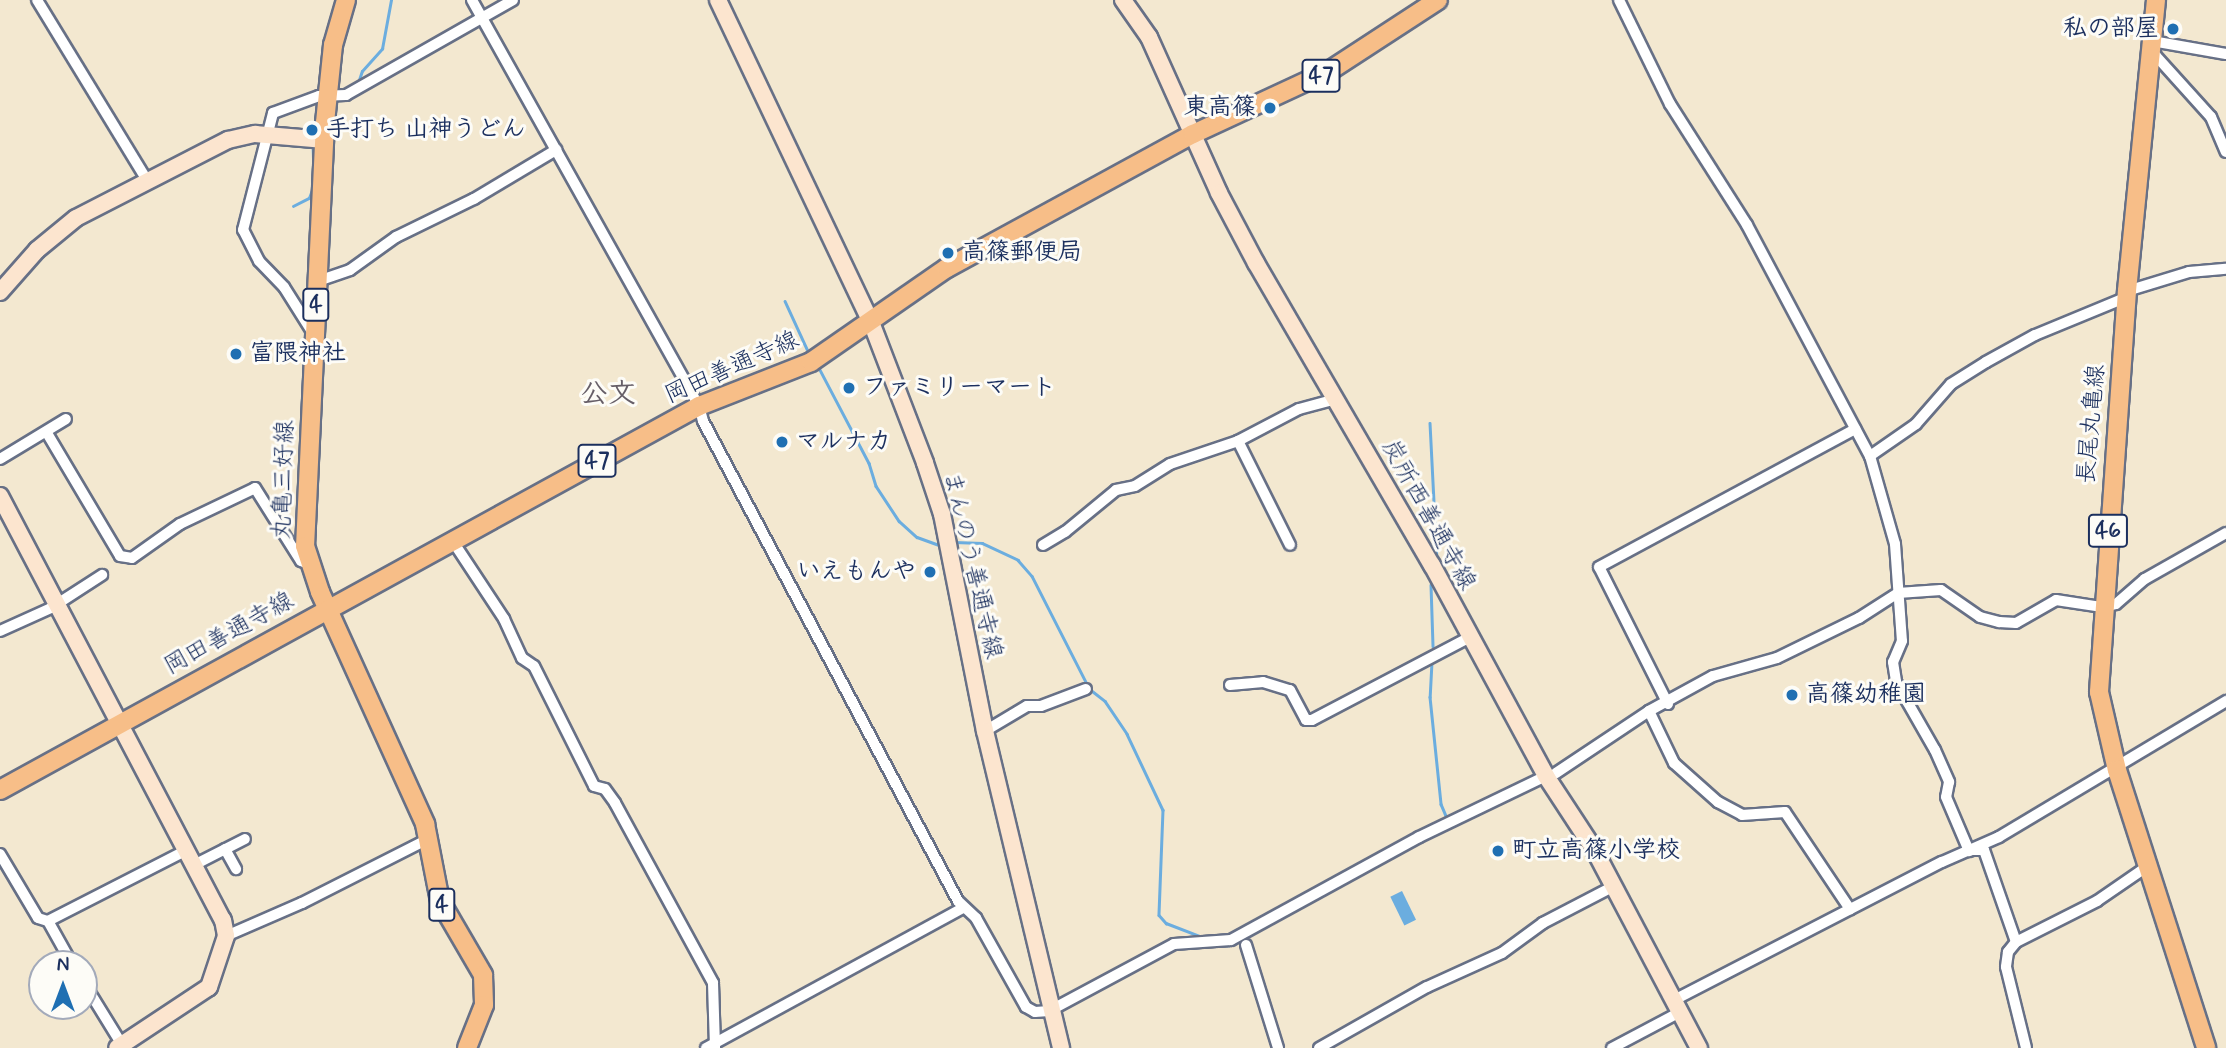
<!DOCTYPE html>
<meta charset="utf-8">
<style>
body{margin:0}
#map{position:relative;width:2226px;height:1048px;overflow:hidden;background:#f3e8d0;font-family:Mynerve,"Klee One",sans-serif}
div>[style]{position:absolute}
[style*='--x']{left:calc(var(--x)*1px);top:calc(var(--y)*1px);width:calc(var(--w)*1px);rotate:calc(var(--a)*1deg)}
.water>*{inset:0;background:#6baddf;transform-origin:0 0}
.stream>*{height:2.5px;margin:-1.25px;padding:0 1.25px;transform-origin:1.25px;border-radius:1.25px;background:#6baddf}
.roads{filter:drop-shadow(2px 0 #677086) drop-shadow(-2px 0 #677086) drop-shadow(0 2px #677086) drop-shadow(0 -2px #677086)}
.street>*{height:10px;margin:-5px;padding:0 5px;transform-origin:5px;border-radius:5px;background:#fff}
.secondary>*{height:16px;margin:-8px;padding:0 8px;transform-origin:8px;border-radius:8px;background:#fce5cf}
.primary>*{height:18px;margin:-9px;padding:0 9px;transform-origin:9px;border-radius:9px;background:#f7be88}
.dots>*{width:19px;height:19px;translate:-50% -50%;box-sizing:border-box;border:4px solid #fdfcf7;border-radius:50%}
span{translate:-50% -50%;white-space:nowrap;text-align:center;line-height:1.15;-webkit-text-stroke:6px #fdfcf7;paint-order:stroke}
.shield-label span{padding:2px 5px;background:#fdfcf7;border:2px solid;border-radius:5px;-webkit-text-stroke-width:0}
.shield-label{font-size:23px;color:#1b2f5e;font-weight:700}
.poi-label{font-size:24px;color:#1b2f5e;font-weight:700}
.right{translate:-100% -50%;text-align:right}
.left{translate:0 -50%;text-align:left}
.street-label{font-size:24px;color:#1b2f5e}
.quarter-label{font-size:28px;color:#665e67;font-weight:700}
.north{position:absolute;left:28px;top:950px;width:70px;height:70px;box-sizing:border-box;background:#fdfcf7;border:2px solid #a3aaba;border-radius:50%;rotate:0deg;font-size:19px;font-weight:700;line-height:28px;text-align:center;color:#1b2f5e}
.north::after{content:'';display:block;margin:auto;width:24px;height:32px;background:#1f6fb2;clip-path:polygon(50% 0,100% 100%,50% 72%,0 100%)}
</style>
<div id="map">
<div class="water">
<div style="left:1402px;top:891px;width:32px;height:13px;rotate:64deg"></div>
</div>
<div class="stream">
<div style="--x:359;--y:80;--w:9;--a:-72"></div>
<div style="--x:362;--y:71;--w:30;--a:-48"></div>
<div style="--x:382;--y:49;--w:50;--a:-79.6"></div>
<div style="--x:313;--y:134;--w:21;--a:-79"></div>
<div style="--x:313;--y:144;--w:31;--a:88"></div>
<div style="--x:293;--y:206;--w:18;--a:-27"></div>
<div style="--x:309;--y:198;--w:14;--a:-69"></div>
<div style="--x:785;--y:301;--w:53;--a:65.4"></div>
<div style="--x:818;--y:366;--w:110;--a:62.3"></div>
<div style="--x:869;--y:463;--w:24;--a:73"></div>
<div style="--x:876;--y:486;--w:42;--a:56.7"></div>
<div style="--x:899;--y:521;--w:24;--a:42"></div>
<div style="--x:917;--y:537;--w:23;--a:20"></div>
<div style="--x:1430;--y:423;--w:136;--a:87.1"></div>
<div style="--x:954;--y:542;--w:28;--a:2"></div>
<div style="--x:982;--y:543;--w:40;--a:25"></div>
<div style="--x:1018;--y:560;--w:21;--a:49"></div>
<div style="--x:1032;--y:576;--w:121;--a:63"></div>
<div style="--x:1431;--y:585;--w:61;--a:88.1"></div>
<div style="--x:1432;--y:662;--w:35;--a:93"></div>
<div style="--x:1430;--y:697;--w:108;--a:84.1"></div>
<div style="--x:1441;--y:804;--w:15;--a:67"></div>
<div style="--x:1091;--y:690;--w:18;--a:38"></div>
<div style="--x:1105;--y:701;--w:40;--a:56"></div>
<div style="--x:1127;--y:734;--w:84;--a:64.7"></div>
<div style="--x:1163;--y:810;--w:105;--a:92.2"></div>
<div style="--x:1159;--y:915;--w:11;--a:49"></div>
<div style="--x:1166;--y:923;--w:36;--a:21"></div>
<div style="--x:1213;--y:946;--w:18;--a:-3"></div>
</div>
<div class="roads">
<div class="street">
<div style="--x:37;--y:0;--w:211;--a:58.6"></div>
<div style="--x:472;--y:0;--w:465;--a:60.8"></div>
<div style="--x:699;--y:406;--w:16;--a:75"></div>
<div style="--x:703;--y:421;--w:544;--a:62.02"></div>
<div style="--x:958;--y:901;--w:25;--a:43"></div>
<div style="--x:976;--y:918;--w:102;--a:60.7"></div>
<div style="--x:1026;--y:1007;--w:10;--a:29"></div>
<div style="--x:1035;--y:1012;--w:14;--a:-4"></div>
<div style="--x:1049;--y:1011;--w:142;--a:-28.2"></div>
<div style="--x:1174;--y:944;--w:57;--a:-4"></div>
<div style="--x:1231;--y:940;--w:214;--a:-28.7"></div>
<div style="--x:1419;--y:837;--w:141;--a:-25.7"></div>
<div style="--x:1619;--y:0;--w:116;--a:63.9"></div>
<div style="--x:1670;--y:104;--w:143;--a:57.5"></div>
<div style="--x:1747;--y:225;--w:262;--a:62"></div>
<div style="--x:1870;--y:456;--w:91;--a:74.1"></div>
<div style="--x:1895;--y:544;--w:97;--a:85.9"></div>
<div style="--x:1902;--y:641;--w:23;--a:113"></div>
<div style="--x:1893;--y:662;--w:20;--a:81"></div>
<div style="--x:1896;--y:682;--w:78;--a:60.2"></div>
<div style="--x:1935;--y:750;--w:35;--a:66"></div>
<div style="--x:1949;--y:782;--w:15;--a:101"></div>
<div style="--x:1946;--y:797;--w:59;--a:66.9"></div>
<div style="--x:2152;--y:41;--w:75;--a:10"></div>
<div style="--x:2150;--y:55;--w:6;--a:9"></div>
<div style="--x:2156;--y:56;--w:82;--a:48"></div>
<div style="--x:2211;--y:117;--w:38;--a:67"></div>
<div style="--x:318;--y:281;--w:34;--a:-19"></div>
<div style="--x:350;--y:270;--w:57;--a:-35.7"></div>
<div style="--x:396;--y:237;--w:87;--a:-26"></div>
<div style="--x:474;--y:199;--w:96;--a:-30.9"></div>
<div style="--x:2127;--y:291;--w:65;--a:-17"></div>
<div style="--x:2189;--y:272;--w:37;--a:-5"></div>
<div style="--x:313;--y:333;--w:54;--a:-122.2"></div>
<div style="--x:284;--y:287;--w:36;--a:-134"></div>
<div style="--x:259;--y:261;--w:35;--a:-117"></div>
<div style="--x:243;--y:230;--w:121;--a:-75.6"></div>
<div style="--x:273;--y:113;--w:49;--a:-20.3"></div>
<div style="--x:319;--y:96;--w:27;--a:-2"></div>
<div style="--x:346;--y:95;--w:192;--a:-29.6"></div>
<div style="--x:47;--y:433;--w:143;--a:59.3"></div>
<div style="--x:120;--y:556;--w:12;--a:9"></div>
<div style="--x:132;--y:558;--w:59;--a:-35.3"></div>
<div style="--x:180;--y:524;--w:83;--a:-25.6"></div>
<div style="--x:255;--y:488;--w:86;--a:57.8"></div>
<div style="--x:301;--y:561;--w:8;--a:23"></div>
<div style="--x:1238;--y:441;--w:116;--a:63.4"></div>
<div style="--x:1870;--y:456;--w:56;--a:-34.8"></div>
<div style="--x:1916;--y:424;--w:53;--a:-48.8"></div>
<div style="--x:1951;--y:384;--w:41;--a:-32.2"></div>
<div style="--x:1986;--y:362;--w:56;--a:-28.9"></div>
<div style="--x:2035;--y:335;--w:100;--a:-22.4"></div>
<div style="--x:0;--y:459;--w:77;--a:-31.2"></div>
<div style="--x:452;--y:540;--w:95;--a:56.6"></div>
<div style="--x:504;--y:619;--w:43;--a:65.2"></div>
<div style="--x:522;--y:658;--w:14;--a:34"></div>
<div style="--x:534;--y:666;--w:134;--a:63.4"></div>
<div style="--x:594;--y:786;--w:11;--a:15"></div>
<div style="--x:605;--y:789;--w:17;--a:54"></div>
<div style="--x:615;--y:803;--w:205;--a:61.4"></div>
<div style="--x:713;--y:983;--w:65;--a:88.2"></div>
<div style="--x:1043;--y:545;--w:26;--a:-31"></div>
<div style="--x:1065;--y:532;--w:66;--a:-39.5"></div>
<div style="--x:1116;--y:490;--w:19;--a:-12"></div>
<div style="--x:1135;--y:486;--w:41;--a:-32.2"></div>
<div style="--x:1170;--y:464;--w:72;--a:-18.7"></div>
<div style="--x:1238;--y:441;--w:69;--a:-27.7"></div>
<div style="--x:1299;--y:409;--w:39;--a:-15"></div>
<div style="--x:0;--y:631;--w:56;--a:-24.3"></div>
<div style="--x:51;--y:608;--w:61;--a:-32.9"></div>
<div style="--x:1230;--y:685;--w:33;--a:-5"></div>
<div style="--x:1263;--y:682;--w:28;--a:17"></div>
<div style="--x:1290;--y:690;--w:34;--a:62"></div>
<div style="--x:1306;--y:720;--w:6;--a:0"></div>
<div style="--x:1312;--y:720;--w:178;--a:-27.7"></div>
<div style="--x:1668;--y:704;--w:153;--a:-116.7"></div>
<div style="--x:1599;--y:567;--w:291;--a:-28.3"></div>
<div style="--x:1649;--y:711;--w:58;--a:64.3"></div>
<div style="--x:1674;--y:763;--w:59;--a:41.6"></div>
<div style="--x:1718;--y:802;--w:27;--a:28"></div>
<div style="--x:1742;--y:815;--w:43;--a:-4"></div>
<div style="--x:1785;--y:812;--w:117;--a:56.2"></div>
<div style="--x:985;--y:731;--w:49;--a:-30.8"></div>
<div style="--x:1027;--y:706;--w:14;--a:0"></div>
<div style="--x:1041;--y:706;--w:48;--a:-20.7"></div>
<div style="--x:1556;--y:773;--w:112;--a:-33.7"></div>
<div style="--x:1649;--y:711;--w:73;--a:-28.7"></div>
<div style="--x:1713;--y:676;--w:66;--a:-15.7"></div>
<div style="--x:1777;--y:658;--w:91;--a:-26"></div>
<div style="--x:1859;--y:618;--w:46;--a:-32.7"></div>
<div style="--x:1898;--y:593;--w:43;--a:-4"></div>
<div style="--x:1941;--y:590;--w:47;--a:34.7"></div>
<div style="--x:1980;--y:617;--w:20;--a:15"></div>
<div style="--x:1999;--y:622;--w:17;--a:3"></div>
<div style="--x:2016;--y:623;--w:46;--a:-29.9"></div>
<div style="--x:2056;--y:600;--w:47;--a:8.7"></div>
<div style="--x:2102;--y:607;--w:14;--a:-12"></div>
<div style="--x:2116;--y:604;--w:38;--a:-41"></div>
<div style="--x:2145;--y:579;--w:93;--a:-29.6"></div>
<div style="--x:225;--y:849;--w:23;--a:61"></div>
<div style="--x:1972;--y:850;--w:12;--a:0"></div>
<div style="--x:1984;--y:850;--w:97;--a:70.8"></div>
<div style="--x:2016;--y:942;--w:13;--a:129"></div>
<div style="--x:2008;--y:952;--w:15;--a:98"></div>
<div style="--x:2006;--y:967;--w:83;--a:76.1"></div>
<div style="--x:0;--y:854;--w:74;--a:59.3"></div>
<div style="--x:38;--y:918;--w:10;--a:17"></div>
<div style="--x:48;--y:921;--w:49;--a:60.8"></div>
<div style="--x:194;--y:865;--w:57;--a:-27"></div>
<div style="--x:48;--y:921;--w:156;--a:-27.1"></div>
<div style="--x:226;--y:936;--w:83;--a:-23.5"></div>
<div style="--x:302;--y:903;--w:144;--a:-26.9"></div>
<div style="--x:2016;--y:942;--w:91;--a:-26.8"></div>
<div style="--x:2097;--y:901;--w:62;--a:-34.5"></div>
<div style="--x:1246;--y:945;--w:108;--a:72.7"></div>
<div style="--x:84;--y:983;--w:76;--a:58.4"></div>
<div style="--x:1678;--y:998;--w:297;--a:-27.3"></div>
<div style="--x:1942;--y:862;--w:62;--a:-23.7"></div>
<div style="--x:1999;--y:837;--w:265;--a:-30.9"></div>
<div style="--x:706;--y:1048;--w:293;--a:-28.6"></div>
<div style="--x:1319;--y:1048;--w:124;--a:-29.5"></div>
<div style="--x:1427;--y:987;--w:82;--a:-24.4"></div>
<div style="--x:1502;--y:953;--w:51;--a:-36.2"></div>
<div style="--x:1543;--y:923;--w:80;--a:-27.5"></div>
<div style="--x:1612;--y:1048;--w:75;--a:-27.9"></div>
</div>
<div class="secondary">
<div style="--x:718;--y:0;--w:357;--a:64.6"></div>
<div style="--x:871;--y:322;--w:151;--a:69"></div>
<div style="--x:925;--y:463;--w:54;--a:71.6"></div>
<div style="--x:942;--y:514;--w:221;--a:78.8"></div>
<div style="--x:985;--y:731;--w:326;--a:76.5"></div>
<div style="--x:1123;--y:0;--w:45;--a:54.9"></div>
<div style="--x:1149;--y:37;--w:171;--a:65.8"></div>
<div style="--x:1219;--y:193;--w:79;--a:62.1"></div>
<div style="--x:1256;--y:263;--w:350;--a:59.8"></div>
<div style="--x:1432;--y:565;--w:240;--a:61.6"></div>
<div style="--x:1546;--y:776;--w:90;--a:56.8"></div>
<div style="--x:1595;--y:851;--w:223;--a:62.2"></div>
<div style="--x:0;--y:292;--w:56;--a:-48.6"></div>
<div style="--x:37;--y:250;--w:50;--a:-39.4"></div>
<div style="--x:76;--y:218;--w:171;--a:-27.2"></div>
<div style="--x:228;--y:140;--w:28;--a:-13"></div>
<div style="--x:255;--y:134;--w:70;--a:4.9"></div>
<div style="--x:0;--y:496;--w:479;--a:62.3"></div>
<div style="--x:223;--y:920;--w:16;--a:79"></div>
<div style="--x:226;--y:936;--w:54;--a:108.4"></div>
<div style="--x:209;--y:987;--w:110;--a:146.5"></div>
</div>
<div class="primary">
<div style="--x:346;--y:0;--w:47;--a:106.1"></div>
<div style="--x:333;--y:45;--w:78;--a:95.9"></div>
<div style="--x:325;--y:123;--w:423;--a:92.7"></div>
<div style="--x:305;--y:546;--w:48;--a:71.9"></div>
<div style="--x:320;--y:592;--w:255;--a:65.6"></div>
<div style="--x:425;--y:824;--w:78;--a:79"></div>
<div style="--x:440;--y:901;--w:86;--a:59.8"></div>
<div style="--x:483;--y:975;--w:30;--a:88"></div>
<div style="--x:484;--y:1005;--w:46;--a:111.6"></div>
<div style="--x:2156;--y:0;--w:292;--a:95.7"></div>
<div style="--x:2127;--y:291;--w:402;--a:94"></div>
<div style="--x:2099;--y:692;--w:80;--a:77"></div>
<div style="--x:2117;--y:770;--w:292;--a:72.2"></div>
<div style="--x:0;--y:790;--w:798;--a:-28.78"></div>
<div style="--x:699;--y:406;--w:120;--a:-21.4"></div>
<div style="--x:811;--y:362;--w:165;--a:-34.7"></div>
<div style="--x:947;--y:268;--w:280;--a:-28.6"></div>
<div style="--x:1193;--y:134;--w:150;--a:-24.9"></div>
<div style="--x:1329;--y:71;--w:130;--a:-33.1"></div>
</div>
</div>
<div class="dots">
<div style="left:2173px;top:29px;background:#1f6fb2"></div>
<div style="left:1270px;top:108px;background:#1f6fb2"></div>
<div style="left:312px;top:130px;background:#1f6fb2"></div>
<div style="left:948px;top:253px;background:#1f6fb2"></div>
<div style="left:236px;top:354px;background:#1f6fb2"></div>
<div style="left:849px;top:388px;background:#1f6fb2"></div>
<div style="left:782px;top:442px;background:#1f6fb2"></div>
<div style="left:930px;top:572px;background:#1f6fb2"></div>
<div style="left:1792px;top:695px;background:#1f6fb2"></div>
<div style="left:1498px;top:851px;background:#1f6fb2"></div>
</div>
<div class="shield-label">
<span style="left:1321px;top:76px">47</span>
<span style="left:316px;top:305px">4</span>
<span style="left:597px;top:461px">47</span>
<span style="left:2108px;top:531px">46</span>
<span style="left:442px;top:905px">4</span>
</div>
<div class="poi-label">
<span class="right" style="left:2159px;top:29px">私の部屋</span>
<span class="right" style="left:1256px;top:108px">東高篠</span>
<span class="left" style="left:326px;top:130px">手打ち 山神うどん</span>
<span class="left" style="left:962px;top:253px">高篠郵便局</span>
<span class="left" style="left:250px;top:354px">富隈神社</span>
<span class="left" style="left:863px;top:388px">ファミリーマート</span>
<span class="left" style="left:796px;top:442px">マルナカ</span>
<span class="right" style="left:916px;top:572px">いえもんや</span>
<span class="left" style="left:1806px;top:695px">高篠幼稚園</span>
<span class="left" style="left:1512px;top:851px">町立高篠小学校</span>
</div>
<div class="street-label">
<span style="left:732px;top:368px;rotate:-24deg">岡田善通寺線</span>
<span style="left:2092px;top:424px;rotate:-85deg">長尾丸亀線</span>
<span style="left:284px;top:480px;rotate:-88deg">丸亀三好線</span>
<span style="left:1428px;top:515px;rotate:61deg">炭所西善通寺線</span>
<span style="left:972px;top:565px;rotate:77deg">まんのう善通寺線</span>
<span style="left:229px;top:634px;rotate:-29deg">岡田善通寺線</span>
</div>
<div class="quarter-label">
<span style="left:608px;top:395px">公文</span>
</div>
<div class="north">N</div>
</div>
